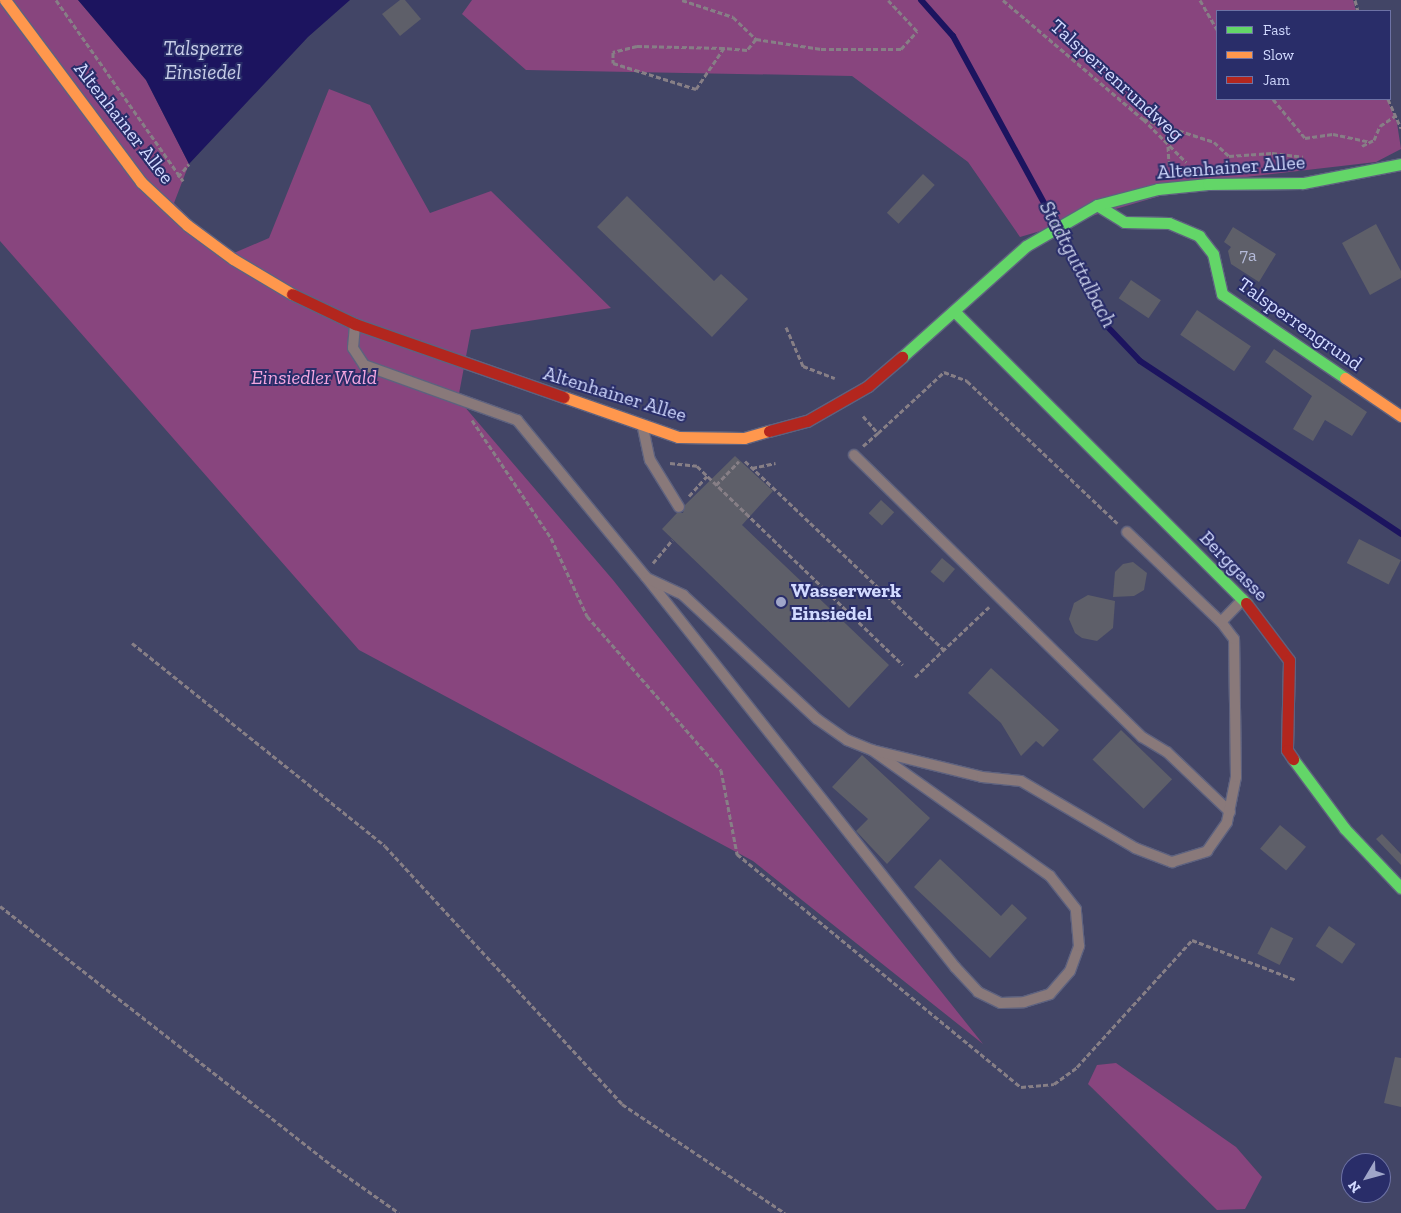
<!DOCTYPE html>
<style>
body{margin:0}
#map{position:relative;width:1401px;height:1213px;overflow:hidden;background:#424566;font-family:"Zilla Slab",serif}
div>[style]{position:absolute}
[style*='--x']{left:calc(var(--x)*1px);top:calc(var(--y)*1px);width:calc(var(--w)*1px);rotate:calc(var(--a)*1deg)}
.green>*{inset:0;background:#88457e}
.water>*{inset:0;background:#1c145f}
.stream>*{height:6px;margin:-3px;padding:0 3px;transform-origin:3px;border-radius:3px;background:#1c145f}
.building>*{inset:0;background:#5e5f69;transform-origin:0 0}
.path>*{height:3px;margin-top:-1.5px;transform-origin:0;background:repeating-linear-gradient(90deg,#877f86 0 5px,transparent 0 7.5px)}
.roads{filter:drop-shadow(1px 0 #5e627f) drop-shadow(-1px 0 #5e627f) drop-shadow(0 1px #5e627f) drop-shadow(0 -1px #5e627f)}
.lane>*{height:10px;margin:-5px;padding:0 5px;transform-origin:5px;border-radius:5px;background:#89797a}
.fast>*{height:11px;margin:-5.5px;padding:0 5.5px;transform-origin:5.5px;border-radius:5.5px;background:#63d668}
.slow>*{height:11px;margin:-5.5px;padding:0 5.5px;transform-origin:5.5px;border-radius:5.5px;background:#ff974d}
.jam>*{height:11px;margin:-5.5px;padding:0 5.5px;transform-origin:5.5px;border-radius:5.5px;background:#b3261e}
.dots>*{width:14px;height:14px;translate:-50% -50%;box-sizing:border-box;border:2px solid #292d69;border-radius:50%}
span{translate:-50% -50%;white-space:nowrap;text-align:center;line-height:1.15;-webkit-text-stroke:4px #292d69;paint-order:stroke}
.number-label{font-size:18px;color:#b5bbda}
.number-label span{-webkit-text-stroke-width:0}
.street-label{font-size:20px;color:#d2daff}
.park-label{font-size:20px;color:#f3a6df;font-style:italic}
.poi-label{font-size:20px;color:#d2daff;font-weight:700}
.left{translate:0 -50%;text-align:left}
.water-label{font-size:21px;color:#c6cce7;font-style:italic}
.legend{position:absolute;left:1216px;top:10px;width:175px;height:90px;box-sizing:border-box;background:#292d69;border:1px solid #6d72a5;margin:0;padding:6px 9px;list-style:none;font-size:15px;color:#d2daff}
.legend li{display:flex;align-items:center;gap:10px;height:25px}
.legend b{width:25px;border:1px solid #6d72a5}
.north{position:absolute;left:1341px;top:1153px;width:50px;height:50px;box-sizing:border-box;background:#292d69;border:1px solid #6d72a5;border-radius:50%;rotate:233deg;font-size:14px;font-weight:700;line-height:20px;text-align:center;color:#d2daff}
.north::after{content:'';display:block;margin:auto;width:18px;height:22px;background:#a0a6c9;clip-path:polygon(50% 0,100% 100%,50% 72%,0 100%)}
</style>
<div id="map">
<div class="green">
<div style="clip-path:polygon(0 0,78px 0,146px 80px,189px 164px,174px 203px,227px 256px,269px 238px,329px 89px,370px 105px,430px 213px,491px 191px,611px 308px,471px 330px,458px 399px,613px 580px,983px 1044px,753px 861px,359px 650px,0 241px)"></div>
<div style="clip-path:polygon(472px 0,1353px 0,1356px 11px,1217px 11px,1217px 99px,1387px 99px,1397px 123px,1401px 149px,1376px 162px,1211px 181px,1020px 237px,968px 162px,852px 76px,526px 70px,462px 14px)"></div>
<div style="clip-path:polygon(1116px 1063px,1236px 1147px,1262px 1177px,1245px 1209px,1217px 1210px,1088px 1084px,1097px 1065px)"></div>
</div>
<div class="water">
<div style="clip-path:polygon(78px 0,350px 0,308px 37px,189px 164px,146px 80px)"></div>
</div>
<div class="stream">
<div style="--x:921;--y:0;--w:48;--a:48.4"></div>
<div style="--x:953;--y:36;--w:213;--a:61.4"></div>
<div style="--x:1061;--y:234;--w:99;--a:64.2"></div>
<div style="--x:1104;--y:323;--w:52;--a:46.5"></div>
<div style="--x:1140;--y:361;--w:313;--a:33.5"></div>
</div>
<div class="building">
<div style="clip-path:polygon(400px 0,405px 0,421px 19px,400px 36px,382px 14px)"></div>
<div style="left:923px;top:174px;width:16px;height:53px;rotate:43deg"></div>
<div style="clip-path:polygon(627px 196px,714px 281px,721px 274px,748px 299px,712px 337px,597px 227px)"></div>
<div style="clip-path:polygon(1376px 224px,1401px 271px,1401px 278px,1370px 295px,1342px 243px)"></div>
<div style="clip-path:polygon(1233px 227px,1276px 254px,1259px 282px,1231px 264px,1228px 251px,1231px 247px,1224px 242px)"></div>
<div style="left:1131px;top:280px;width:36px;height:22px;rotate:34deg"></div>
<div style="left:1197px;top:310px;width:65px;height:30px;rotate:34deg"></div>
<div style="clip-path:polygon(1274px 349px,1367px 412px,1352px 436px,1325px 420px,1313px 441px,1293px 429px,1312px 396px,1265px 362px)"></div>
<div style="clip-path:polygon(735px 456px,773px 491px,742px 525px,889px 665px,849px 708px,662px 529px,677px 513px,683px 513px,685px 505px)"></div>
<div style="left:881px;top:500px;width:18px;height:18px;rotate:43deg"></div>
<div style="left:1359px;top:539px;width:47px;height:27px;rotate:27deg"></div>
<div style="left:942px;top:558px;width:17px;height:18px;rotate:40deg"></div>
<div style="clip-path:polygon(1133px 562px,1147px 573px,1144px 590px,1134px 596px,1113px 597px,1115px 572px,1123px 564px)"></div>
<div style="clip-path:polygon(1088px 595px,1115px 601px,1113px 628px,1097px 641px,1082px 638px,1075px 633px,1069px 619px,1074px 603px)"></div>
<div style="clip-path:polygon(991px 668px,1059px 730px,1043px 747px,1036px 741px,1021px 756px,1001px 723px,968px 693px)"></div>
<div style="left:1121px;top:730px;width:71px;height:41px;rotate:44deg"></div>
<div style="clip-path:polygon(862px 755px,930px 818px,887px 864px,856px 831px,868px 819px,832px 787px)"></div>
<div style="left:1280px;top:825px;width:34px;height:31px;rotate:40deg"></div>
<div style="clip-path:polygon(1382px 834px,1401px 854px,1401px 865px,1376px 839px)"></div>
<div style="clip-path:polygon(940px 859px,1001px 916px,1012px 904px,1027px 918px,990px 958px,914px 887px)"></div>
<div style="left:1329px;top:926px;width:32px;height:24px;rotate:34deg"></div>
<div style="left:1271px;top:927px;width:25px;height:30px;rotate:27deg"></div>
<div style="clip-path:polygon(1395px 1057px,1401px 1058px,1401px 1107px,1384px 1103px)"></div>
</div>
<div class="path">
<div style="--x:56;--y:0;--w:221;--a:54.9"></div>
<div style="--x:682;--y:0;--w:54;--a:18.4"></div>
<div style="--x:733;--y:17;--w:32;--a:44"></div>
<div style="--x:756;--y:39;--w:14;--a:129"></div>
<div style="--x:747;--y:50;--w:23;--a:-175"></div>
<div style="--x:724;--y:48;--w:87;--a:-178.7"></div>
<div style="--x:637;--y:46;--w:25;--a:166"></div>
<div style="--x:613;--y:52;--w:11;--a:90"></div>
<div style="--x:613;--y:63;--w:87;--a:17.4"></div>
<div style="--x:696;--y:89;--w:50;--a:-55.7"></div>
<div style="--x:1003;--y:0;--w:184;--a:40.4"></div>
<div style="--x:1143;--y:119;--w:61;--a:45"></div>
<div style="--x:1200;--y:0;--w:34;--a:60"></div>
<div style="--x:1355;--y:0;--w:11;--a:75"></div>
<div style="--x:756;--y:39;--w:66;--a:8.7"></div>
<div style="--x:821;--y:49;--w:80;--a:0"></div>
<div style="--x:901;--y:49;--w:24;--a:-48"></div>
<div style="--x:917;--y:31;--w:42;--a:-133.1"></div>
<div style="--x:1273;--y:99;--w:50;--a:50.6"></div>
<div style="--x:1305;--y:138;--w:28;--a:-8"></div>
<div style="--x:1333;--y:134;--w:38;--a:12"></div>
<div style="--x:1388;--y:99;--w:32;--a:66"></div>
<div style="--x:1143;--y:119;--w:75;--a:17.9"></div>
<div style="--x:1214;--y:142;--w:21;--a:43"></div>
<div style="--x:1229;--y:156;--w:43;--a:-4"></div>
<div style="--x:1272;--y:153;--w:31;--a:7"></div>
<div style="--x:1168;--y:146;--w:19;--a:87"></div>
<div style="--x:1362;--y:146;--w:13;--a:-27"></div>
<div style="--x:1374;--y:140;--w:15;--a:-67"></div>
<div style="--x:1380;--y:126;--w:18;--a:-34"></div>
<div style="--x:178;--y:177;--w:17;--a:-50"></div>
<div style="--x:786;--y:327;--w:43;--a:66.4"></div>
<div style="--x:803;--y:366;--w:34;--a:21"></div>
<div style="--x:863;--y:416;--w:23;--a:49"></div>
<div style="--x:878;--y:433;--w:90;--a:-42.7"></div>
<div style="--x:944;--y:372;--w:25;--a:21"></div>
<div style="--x:967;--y:381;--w:207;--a:43.4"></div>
<div style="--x:472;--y:420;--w:142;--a:56.2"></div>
<div style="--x:551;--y:538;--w:86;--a:65.2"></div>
<div style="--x:587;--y:616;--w:204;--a:49"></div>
<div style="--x:721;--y:770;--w:86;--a:79.2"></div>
<div style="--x:737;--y:854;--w:367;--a:39.4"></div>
<div style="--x:1021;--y:1087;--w:33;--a:-5"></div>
<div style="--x:1054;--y:1084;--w:29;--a:-36"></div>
<div style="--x:1077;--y:1067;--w:171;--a:-47.8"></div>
<div style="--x:1192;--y:940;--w:111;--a:21"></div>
<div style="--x:863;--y:446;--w:20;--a:-41"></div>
<div style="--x:745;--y:461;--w:274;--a:43.5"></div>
<div style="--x:670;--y:463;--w:27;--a:6"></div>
<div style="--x:697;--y:466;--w:286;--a:44"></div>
<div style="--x:752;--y:468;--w:24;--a:-12"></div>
<div style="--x:716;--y:485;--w:33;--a:-46"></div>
<div style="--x:689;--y:496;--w:27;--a:-48"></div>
<div style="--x:653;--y:563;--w:30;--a:-50"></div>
<div style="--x:132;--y:643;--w:324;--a:38.7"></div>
<div style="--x:385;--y:846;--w:350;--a:47.4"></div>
<div style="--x:622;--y:1104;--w:196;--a:33.8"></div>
<div style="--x:915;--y:677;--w:102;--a:-43.4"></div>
<div style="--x:0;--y:906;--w:420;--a:38"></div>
<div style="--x:331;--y:1165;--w:83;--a:35.2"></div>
</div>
<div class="roads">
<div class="lane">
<div style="--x:355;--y:325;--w:23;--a:95"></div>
<div style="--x:353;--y:348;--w:20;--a:57"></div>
<div style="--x:364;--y:365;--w:163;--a:19.8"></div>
<div style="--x:517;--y:420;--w:203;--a:50.6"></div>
<div style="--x:646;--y:577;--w:498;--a:51.6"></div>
<div style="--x:955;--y:967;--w:34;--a:47"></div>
<div style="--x:978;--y:992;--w:25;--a:26"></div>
<div style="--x:1001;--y:1003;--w:23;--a:-2"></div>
<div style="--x:1024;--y:1002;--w:27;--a:-17"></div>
<div style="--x:1050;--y:994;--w:30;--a:-49"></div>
<div style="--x:1070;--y:971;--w:27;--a:-70"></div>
<div style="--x:1079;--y:946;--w:37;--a:-95"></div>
<div style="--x:1076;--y:909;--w:42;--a:-128.2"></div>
<div style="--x:1050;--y:876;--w:218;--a:-144.7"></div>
<div style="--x:643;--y:428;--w:33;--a:78"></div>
<div style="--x:650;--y:460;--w:55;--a:58.3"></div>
<div style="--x:854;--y:455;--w:403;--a:44.4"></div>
<div style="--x:1142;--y:737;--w:29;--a:31"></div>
<div style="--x:1167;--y:752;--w:87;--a:43.6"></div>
<div style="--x:1127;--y:532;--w:130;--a:43.8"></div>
<div style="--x:649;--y:579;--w:38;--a:25"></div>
<div style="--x:683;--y:595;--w:183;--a:42.8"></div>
<div style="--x:817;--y:719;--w:37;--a:35"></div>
<div style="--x:847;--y:740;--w:27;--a:22"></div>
<div style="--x:872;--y:750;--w:113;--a:13.8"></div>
<div style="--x:982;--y:777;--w:39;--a:6"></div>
<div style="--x:1021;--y:781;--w:132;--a:30.4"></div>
<div style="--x:1135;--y:848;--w:40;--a:21"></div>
<div style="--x:1172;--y:862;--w:37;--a:-17"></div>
<div style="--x:1207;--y:851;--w:35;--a:-55"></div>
<div style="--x:1227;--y:822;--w:46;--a:-78.7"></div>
<div style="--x:1236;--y:777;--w:138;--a:-90.8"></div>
<div style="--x:1234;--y:639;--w:21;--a:-127"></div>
<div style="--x:1221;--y:622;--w:32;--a:-46"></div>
</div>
<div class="fast">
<div style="--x:1097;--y:205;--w:32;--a:32"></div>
<div style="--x:1124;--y:222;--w:45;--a:1.3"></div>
<div style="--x:1169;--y:223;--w:33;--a:23"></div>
<div style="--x:1199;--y:236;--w:23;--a:52"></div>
<div style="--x:1213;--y:254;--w:41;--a:77.3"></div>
<div style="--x:1222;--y:294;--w:149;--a:34.3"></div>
<div style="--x:955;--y:312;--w:412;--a:45"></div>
<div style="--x:902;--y:357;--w:166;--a:-41.8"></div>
<div style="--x:1026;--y:246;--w:82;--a:-30"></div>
<div style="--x:1097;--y:205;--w:63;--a:-14.7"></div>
<div style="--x:1158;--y:189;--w:50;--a:-5.7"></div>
<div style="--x:1208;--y:184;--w:95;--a:-0.6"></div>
<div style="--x:1303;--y:183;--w:100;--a:-11"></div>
<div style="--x:1293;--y:759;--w:87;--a:53.4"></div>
<div style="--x:1345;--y:829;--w:81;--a:46.5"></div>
</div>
<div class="slow">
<div style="--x:5;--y:0;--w:227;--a:53.2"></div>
<div style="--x:141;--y:182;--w:63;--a:43.1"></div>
<div style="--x:187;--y:225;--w:57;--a:36.5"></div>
<div style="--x:233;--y:259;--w:69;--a:30.7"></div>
<div style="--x:1345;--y:378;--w:68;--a:34.2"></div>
<div style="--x:564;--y:397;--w:121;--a:19.3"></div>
<div style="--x:678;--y:437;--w:66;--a:0.9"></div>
<div style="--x:744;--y:438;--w:26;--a:-16"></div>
</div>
<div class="jam">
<div style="--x:292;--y:294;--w:70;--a:25.5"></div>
<div style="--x:355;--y:324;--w:221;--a:19.3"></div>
<div style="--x:769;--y:431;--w:39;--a:-15"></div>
<div style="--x:807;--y:421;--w:70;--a:-29.8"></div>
<div style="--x:868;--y:386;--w:45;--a:-40.5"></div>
<div style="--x:1246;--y:603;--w:71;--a:53"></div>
<div style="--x:1289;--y:660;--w:90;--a:91.3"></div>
<div style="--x:1287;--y:750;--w:11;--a:56"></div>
</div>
</div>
<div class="dots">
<div style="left:781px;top:602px;background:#a0a6c9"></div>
</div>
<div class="number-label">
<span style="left:1248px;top:255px">7a</span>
</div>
<div class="street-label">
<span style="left:1117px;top:80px;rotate:42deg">Talsperrenrundweg</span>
<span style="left:124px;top:123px;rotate:52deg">Altenhainer Allee</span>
<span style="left:1231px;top:167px;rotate:-4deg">Altenhainer Allee</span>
<span style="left:1300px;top:324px;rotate:35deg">Talsperrengrund</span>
<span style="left:615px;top:394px;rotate:17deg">Altenhainer Allee</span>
<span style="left:1234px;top:566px;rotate:46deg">Berggasse</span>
</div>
<div class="park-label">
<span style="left:314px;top:377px">Einsiedler Wald</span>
</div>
<div class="poi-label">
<span class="left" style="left:791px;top:602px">Wasserwerk<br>Einsiedel</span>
</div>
<div class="water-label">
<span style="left:203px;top:60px">Talsperre<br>Einsiedel</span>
<span style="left:1078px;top:264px;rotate:62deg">Stadtguttalbach</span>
</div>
<ul class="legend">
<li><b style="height:6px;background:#63d668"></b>Fast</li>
<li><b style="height:6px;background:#ff974d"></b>Slow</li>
<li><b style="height:6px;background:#b3261e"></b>Jam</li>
</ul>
<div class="north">N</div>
</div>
